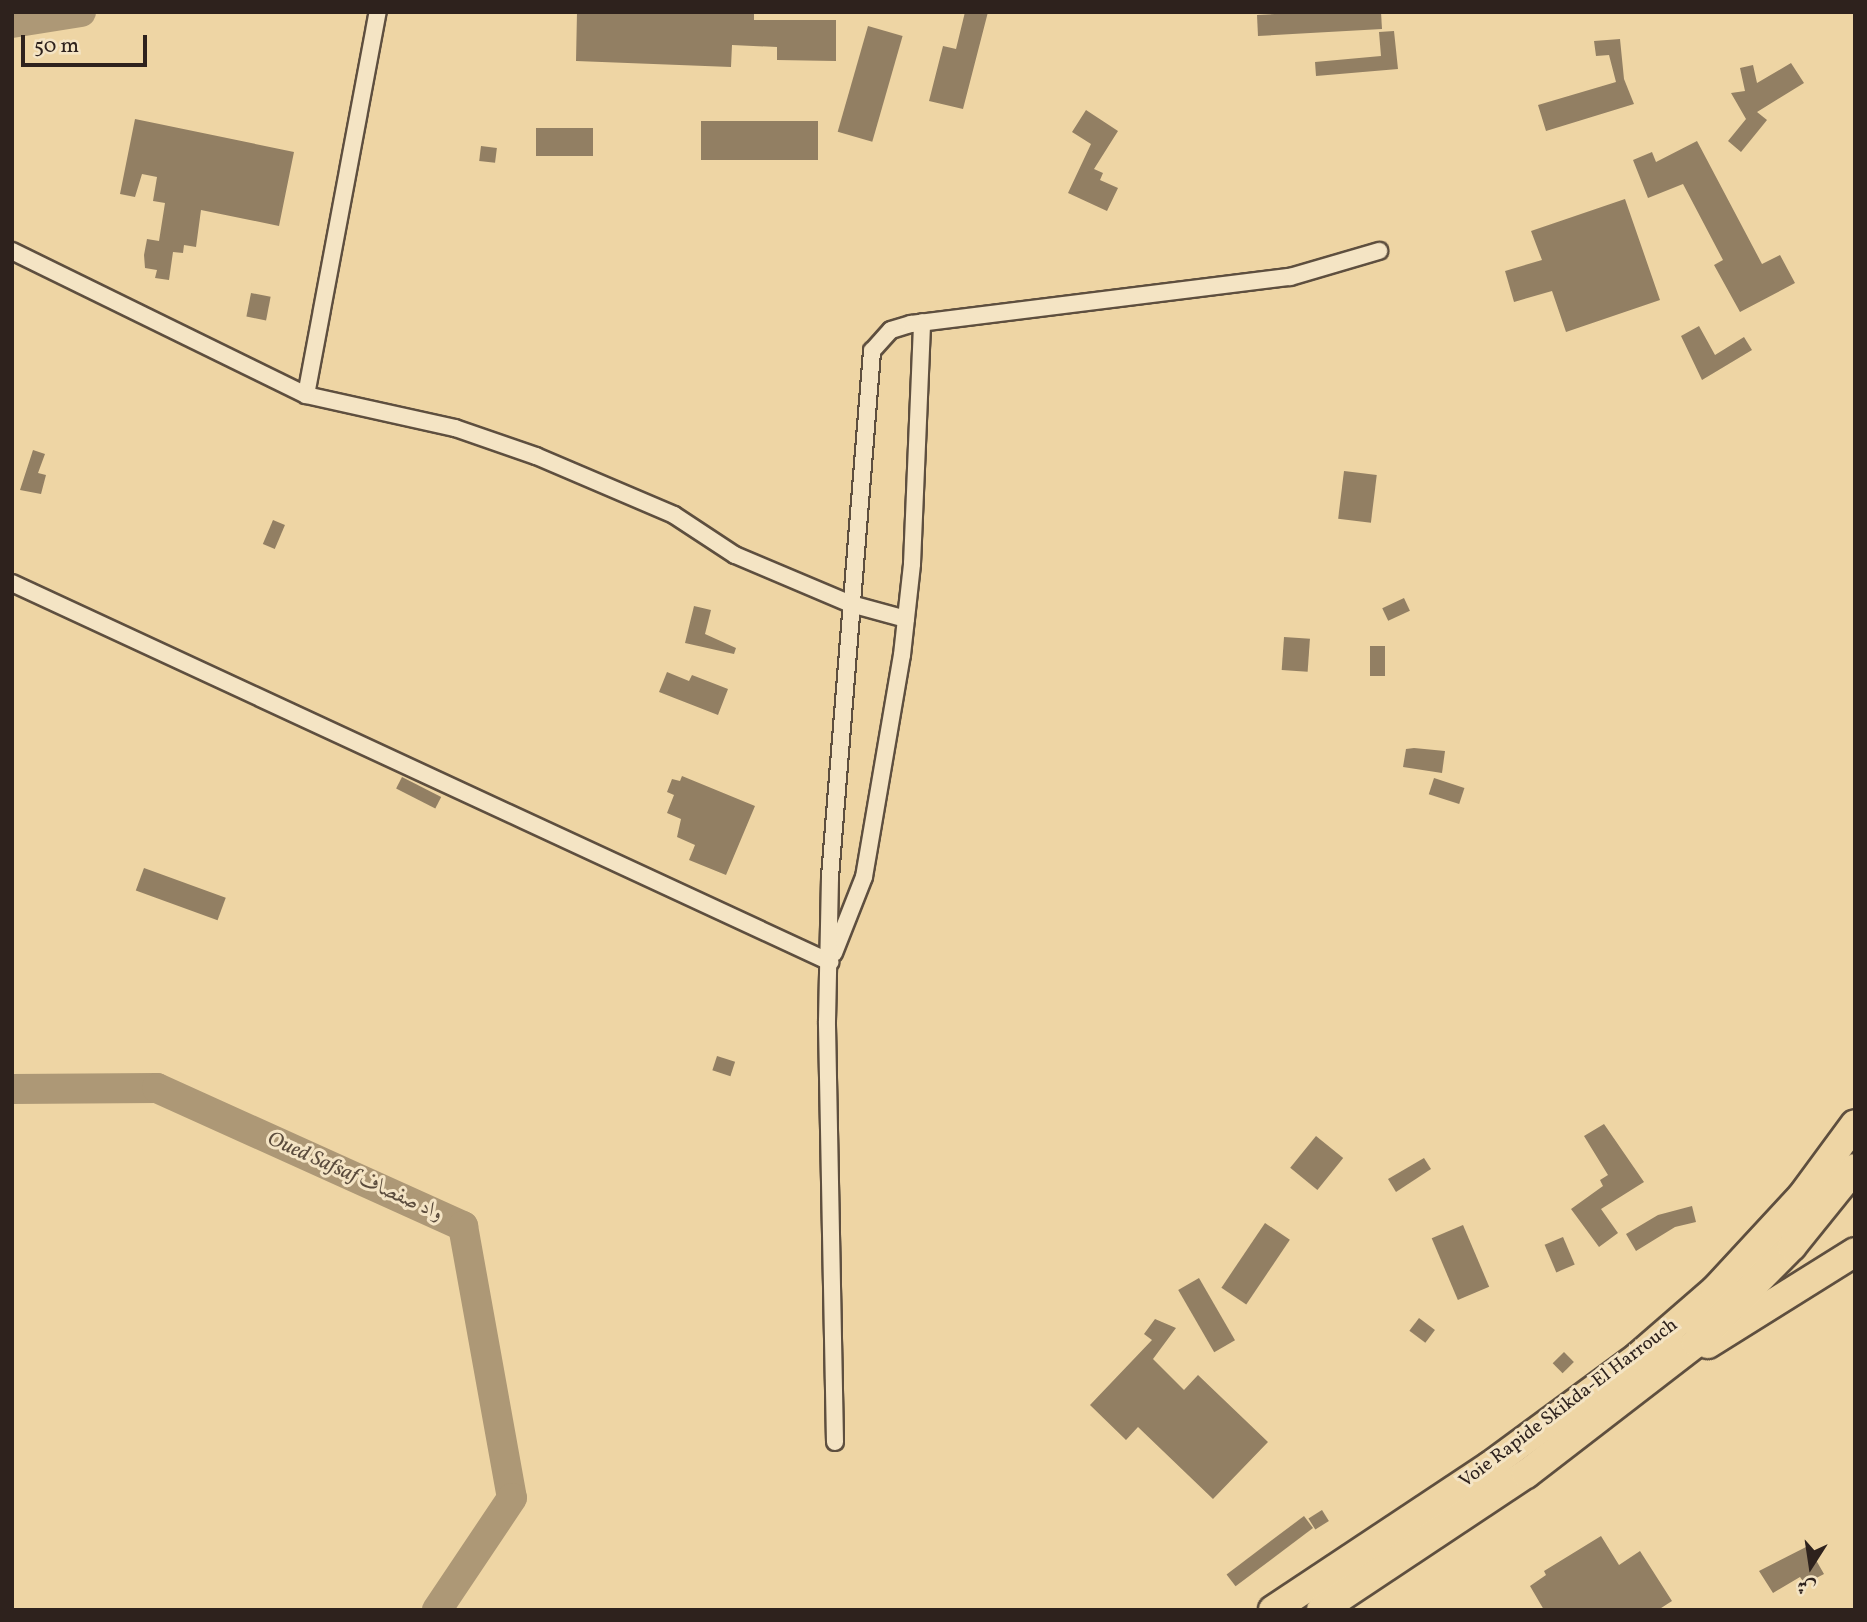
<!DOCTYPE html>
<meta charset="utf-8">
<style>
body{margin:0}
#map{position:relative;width:1867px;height:1622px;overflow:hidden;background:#eed5a4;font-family:Vollkorn,Amiri,serif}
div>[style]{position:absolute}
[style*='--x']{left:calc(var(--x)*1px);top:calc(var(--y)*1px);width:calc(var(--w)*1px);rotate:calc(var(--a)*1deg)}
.river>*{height:30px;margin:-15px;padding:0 15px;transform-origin:15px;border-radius:15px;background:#ad9876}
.building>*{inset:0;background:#927f63;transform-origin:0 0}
.roads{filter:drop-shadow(2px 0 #5e4f3f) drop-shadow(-2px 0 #5e4f3f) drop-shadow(0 2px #5e4f3f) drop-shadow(0 -2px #5e4f3f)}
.minor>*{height:16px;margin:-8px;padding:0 8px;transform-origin:8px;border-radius:8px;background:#f4e4c4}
.trunk>*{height:28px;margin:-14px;padding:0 14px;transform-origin:14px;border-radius:14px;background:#eed5a4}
span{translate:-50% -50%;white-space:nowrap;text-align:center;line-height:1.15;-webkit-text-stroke:6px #f4e4c4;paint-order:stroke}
.street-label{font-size:19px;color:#2e221d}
.water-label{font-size:21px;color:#5a4b3c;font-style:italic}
.frame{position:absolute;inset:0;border:14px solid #2e221d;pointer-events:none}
.north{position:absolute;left:1776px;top:1531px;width:70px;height:70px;-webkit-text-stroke:5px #f4e4c4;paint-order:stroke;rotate:192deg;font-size:19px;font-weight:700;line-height:28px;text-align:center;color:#2e221d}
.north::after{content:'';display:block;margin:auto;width:24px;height:32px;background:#2e221d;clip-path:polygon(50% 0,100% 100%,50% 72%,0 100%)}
.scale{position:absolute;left:21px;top:35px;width:126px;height:32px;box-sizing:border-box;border:4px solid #2e221d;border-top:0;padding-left:9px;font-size:21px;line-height:24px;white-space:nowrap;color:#2e221d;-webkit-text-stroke:5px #f4e4c4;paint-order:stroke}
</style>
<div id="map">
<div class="river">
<div style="--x:12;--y:23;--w:70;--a:-9.1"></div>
<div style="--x:12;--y:1089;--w:145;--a:-0.4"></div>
<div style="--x:157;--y:1088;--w:336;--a:24.3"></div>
<div style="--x:463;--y:1226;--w:276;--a:79.8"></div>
<div style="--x:512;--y:1498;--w:135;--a:123.8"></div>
</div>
<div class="building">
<div style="clip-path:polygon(577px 12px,754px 12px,754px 20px,836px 20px,836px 61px,777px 60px,777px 47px,732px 45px,731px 67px,576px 61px)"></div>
<div style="clip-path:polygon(965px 12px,988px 12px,963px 109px,929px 101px,943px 46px,956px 49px)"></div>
<div style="clip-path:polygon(1311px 12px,1381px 12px,1382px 29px,1258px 36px,1257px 15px)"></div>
<div style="left:868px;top:26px;width:36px;height:110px;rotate:16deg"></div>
<div style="clip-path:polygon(1394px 31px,1398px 69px,1316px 76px,1315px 62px,1381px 56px,1379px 32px)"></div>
<div style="clip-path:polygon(1620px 39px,1624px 79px,1634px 104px,1546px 131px,1538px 105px,1616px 82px,1609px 55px,1596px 56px,1594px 41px)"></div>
<div style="clip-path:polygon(1791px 63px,1804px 83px,1757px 112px,1767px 120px,1741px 152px,1728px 141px,1746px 119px,1731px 93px,1745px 91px,1740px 68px,1753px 65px,1757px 83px)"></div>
<div style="clip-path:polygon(1086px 110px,1118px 131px,1094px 169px,1103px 173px,1100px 180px,1118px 188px,1107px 211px,1068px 193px,1091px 144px,1072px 132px)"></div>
<div style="clip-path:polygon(135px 119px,294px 152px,279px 226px,201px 210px,196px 247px,184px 245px,183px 253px,173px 252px,169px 280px,155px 278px,157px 270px,145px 268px,144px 255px,147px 239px,159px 241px,165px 203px,153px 201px,157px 177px,142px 174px,135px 197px,120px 194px)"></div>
<div style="left:818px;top:121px;width:39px;height:117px;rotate:90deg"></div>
<div style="left:536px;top:128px;width:57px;height:28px"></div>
<div style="clip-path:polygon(1697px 141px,1762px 264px,1780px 255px,1795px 283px,1740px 312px,1714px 265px,1723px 260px,1683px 184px,1648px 198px,1633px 160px,1652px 152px,1656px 162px)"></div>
<div style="left:481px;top:146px;width:16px;height:15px;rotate:7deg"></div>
<div style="clip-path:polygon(1625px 199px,1660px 300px,1566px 332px,1552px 291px,1514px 302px,1505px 271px,1542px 260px,1531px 231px)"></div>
<div style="left:251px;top:293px;width:20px;height:24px;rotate:11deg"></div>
<div style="clip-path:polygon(1699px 326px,1715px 355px,1744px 337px,1752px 350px,1702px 380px,1681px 336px)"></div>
<div style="clip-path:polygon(33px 450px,45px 454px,38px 473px,46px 475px,41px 494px,20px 490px)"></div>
<div style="left:1344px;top:471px;width:33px;height:48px;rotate:7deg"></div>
<div style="left:273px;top:520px;width:13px;height:26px;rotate:23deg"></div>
<div style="left:1404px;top:598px;width:14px;height:24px;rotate:65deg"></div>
<div style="clip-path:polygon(694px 606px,711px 610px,705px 634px,736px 648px,734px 654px,685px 643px)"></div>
<div style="left:1284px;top:637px;width:26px;height:33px;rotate:4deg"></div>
<div style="left:1370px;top:646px;width:15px;height:30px"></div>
<div style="clip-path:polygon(667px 672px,689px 681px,692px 675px,728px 689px,718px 715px,659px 692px)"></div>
<div style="clip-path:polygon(1414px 748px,1445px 751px,1442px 773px,1403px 767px,1406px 749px)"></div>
<div style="clip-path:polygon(682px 776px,755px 806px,726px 875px,689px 860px,695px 845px,677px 837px,681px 819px,667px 813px,674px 795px,667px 792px,672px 779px,680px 781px)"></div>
<div style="left:402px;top:777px;width:44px;height:13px;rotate:27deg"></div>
<div style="left:1434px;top:778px;width:32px;height:17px;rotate:18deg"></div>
<div style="left:144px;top:868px;width:87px;height:24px;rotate:20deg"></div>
<div style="left:717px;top:1056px;width:19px;height:15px;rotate:18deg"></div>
<div style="clip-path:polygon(1604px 1124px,1644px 1182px,1601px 1209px,1618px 1233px,1599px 1247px,1571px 1209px,1603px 1186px,1600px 1180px,1608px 1175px,1584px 1136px)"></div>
<div style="left:1316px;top:1136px;width:35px;height:41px;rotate:39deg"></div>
<div style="clip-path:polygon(1424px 1158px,1431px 1169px,1396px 1192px,1388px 1179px)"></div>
<div style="clip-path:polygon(1692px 1206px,1696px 1222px,1675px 1227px,1636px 1251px,1626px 1234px,1658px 1215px)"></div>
<div style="left:1265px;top:1223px;width:30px;height:78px;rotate:34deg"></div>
<div style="left:1463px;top:1225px;width:67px;height:34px;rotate:67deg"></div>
<div style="left:1563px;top:1237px;width:30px;height:20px;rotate:67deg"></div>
<div style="left:1199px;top:1278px;width:72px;height:24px;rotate:60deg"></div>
<div style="left:1419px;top:1318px;width:20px;height:16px;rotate:37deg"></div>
<div style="clip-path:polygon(1155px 1319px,1176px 1328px,1153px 1359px,1184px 1390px,1198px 1375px,1268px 1442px,1213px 1499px,1138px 1427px,1126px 1440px,1090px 1405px,1152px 1340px,1144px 1334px)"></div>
<div style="left:1564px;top:1352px;width:14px;height:16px;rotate:45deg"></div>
<div style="left:1322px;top:1510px;width:13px;height:16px;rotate:58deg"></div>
<div style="left:1304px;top:1516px;width:15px;height:97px;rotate:53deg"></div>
<div style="clip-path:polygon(1601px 1536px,1619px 1565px,1640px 1551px,1672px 1601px,1658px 1610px,1544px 1610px,1530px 1586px,1546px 1575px,1544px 1571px)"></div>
<div style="clip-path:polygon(1808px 1546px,1824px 1574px,1805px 1584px,1800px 1577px,1773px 1593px,1759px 1571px)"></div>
</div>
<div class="roads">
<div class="minor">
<div style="--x:12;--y:251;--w:327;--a:26.1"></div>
<div style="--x:306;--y:395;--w:153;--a:12.5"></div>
<div style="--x:455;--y:428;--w:86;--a:19.1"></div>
<div style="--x:536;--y:456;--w:150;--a:23.1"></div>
<div style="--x:674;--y:515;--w:73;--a:33.3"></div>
<div style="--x:735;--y:555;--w:126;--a:22.9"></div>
<div style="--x:851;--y:604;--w:57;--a:15.3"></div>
<div style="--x:306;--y:395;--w:390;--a:-79.4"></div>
<div style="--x:12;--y:583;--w:902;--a:24.86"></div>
<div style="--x:834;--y:953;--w:82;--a:-68.5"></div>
<div style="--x:864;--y:877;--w:225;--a:-80.3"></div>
<div style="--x:902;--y:655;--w:92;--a:-83.7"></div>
<div style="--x:912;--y:564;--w:242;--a:-87.6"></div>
<div style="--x:835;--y:1442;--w:421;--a:-91.1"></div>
<div style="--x:827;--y:1021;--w:144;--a:-88.8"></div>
<div style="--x:830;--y:877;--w:528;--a:-85.43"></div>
<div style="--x:872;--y:351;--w:28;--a:-48"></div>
<div style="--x:891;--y:330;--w:21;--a:-17"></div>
<div style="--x:911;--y:324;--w:382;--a:-7.1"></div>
<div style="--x:1290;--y:277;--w:93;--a:-16.3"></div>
</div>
<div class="trunk">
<div style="--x:1708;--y:1344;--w:173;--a:-32"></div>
<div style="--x:1273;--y:1610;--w:260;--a:-33.6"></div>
<div style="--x:1490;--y:1466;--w:185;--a:-36.4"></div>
<div style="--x:1639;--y:1356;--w:101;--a:-41"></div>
<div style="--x:1715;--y:1290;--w:128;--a:-47.2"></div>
<div style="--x:1802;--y:1196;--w:89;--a:-53.6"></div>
<div style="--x:1321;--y:1610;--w:246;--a:-33.6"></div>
<div style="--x:1526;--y:1474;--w:215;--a:-37.6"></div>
<div style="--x:1696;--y:1343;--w:136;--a:-45.3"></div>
<div style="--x:1792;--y:1246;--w:100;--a:-51.1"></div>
</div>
</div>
<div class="street-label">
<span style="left:1569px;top:1404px;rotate:-37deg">Voie Rapide Skikda-El Harrouch</span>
</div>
<div class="water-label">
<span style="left:355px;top:1177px;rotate:24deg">Oued Safsaf واد صفصاف</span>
</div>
<div class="frame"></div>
<div class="north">ش</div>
<div class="scale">50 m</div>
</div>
